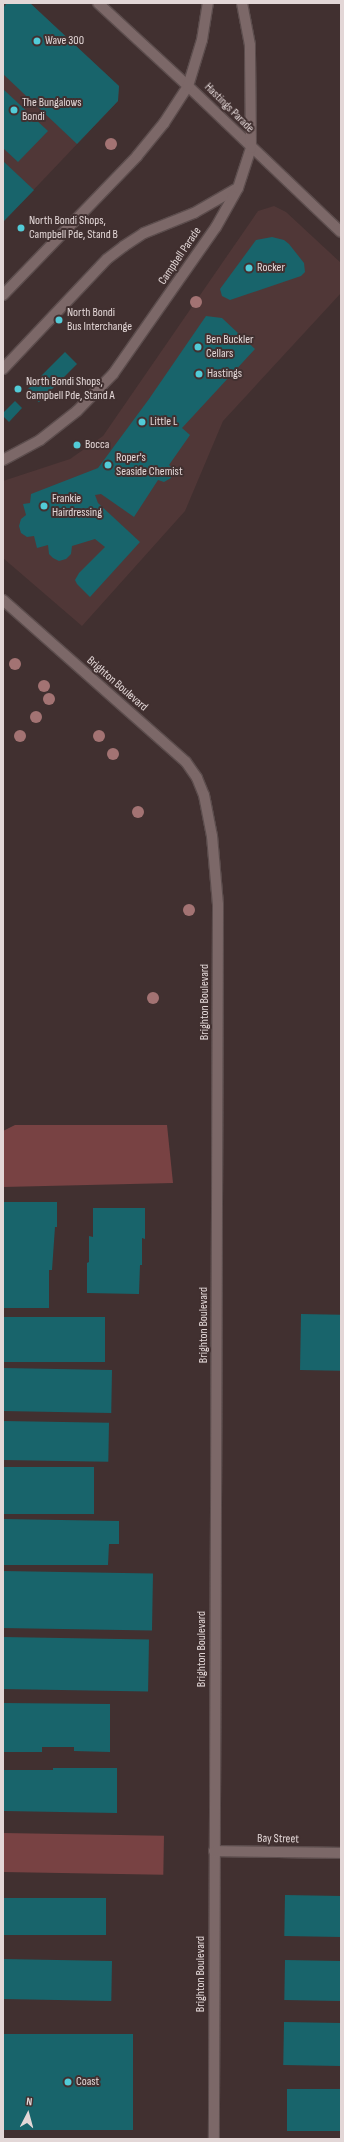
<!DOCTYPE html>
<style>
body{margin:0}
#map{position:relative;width:344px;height:2142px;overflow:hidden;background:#413030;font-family:"Sofia Sans Condensed",sans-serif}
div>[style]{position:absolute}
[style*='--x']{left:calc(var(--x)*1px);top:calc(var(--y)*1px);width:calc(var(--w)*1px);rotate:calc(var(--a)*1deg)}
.built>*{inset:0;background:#503737}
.green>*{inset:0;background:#784243;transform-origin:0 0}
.building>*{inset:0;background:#18646b;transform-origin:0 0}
.roads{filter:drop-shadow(1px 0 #5c4d4d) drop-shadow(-1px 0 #5c4d4d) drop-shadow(0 1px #5c4d4d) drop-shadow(0 -1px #5c4d4d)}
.minor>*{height:10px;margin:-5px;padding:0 5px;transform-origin:5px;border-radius:5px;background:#7c6868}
.trees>*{width:12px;height:12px;margin:-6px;border-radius:50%;background:#a37373}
.dots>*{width:11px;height:11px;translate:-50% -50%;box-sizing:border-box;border:2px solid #413030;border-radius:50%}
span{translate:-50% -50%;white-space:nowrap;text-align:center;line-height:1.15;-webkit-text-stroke:4px #413030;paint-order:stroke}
.poi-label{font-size:12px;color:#e3d7d7}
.left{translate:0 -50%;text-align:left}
.street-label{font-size:12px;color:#e3d7d7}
.frame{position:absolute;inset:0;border:4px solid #e3d7d7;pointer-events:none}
.north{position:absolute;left:8px;top:2094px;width:40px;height:40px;-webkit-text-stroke:3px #413030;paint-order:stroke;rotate:6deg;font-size:11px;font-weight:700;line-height:16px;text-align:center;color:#e3d7d7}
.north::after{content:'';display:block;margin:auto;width:14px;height:18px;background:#e3d7d7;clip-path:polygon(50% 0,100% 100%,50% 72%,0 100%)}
</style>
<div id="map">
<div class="built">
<div style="clip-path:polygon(3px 3px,30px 3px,119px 86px,118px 101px,3px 222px)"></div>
<div style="clip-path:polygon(274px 206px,286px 212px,341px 263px,341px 293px,223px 421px,185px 511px,82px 626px,3px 558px,3px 481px,70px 459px,103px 436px,258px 211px)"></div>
</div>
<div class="green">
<div style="clip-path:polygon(15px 1125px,167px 1125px,173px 1183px,3px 1187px,3px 1131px)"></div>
<div style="left:3px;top:1833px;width:161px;height:39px;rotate:1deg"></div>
</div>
<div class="building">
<div style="clip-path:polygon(7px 3px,30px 3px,119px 86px,118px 101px,77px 144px,3px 74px,3px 8px)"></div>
<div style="clip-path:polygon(3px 89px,48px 131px,18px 162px,3px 148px)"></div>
<div style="clip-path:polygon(3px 161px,34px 190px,3px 222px)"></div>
<div style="clip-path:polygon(272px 237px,284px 240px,289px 244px,304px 263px,305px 272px,301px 276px,230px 300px,222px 296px,220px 289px,256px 240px)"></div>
<div style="clip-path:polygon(206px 316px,222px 318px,255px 349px,182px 428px,190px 435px,169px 465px,173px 469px,171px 478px,164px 482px,158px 480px,134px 517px,101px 494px,95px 495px,98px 503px,140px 542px,90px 597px,77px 584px,75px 580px,79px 573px,105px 547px,95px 539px,72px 546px,71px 554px,66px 559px,59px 561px,53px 558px,49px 554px,48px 545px,37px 548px,34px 536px,27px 537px,21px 533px,19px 526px,21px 519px,26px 515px,23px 504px,30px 503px,31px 494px,98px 468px,149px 399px)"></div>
<div style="left:65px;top:352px;width:17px;height:54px;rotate:45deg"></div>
<div style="clip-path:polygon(15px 401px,22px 408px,9px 422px,3px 416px,3px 413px)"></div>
<div style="clip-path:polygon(3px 1202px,57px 1202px,57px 1227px,55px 1227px,52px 1270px,49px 1270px,49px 1308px,3px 1308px)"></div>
<div style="clip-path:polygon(93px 1208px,145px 1208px,145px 1239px,142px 1238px,142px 1265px,140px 1265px,139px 1294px,87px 1293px,87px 1263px,89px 1262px,89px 1236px,93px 1237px)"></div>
<div style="left:301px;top:1314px;width:40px;height:56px;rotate:1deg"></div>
<div style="left:3px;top:1317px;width:102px;height:45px"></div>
<div style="left:3px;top:1368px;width:109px;height:43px;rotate:1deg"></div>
<div style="left:3px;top:1421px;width:106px;height:39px;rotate:1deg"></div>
<div style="left:94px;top:1467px;width:47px;height:91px;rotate:90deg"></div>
<div style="clip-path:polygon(3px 1519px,119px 1521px,119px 1544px,109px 1544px,108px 1565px,3px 1565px)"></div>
<div style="left:3px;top:1571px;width:150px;height:57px;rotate:1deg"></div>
<div style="left:3px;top:1637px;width:146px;height:52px;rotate:1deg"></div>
<div style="clip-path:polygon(3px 1703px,110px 1704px,110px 1752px,74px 1751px,74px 1747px,42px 1747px,42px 1752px,3px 1752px)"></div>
<div style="clip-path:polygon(53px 1768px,117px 1768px,117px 1813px,4px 1811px,4px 1770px,53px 1770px)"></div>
<div style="left:285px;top:1895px;width:56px;height:41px;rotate:1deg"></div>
<div style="left:3px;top:1898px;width:103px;height:37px"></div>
<div style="left:3px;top:1959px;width:109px;height:40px;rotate:1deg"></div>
<div style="left:285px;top:1960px;width:56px;height:40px;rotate:1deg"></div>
<div style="left:284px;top:2022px;width:57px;height:43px;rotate:1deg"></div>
<div style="left:3px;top:2034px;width:130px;height:96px"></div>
<div style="left:341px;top:2089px;width:42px;height:54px;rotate:90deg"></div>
</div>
<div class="roads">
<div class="minor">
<div style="--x:98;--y:3;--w:122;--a:42.7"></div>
<div style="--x:188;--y:86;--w:211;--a:43.7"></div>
<div style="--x:3;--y:295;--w:193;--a:-46"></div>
<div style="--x:137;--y:156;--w:43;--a:-50.7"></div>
<div style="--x:164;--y:123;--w:44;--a:-57"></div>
<div style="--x:188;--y:86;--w:48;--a:-73.1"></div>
<div style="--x:202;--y:40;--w:37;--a:-81"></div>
<div style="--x:3;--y:369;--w:151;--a:-46.6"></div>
<div style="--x:107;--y:259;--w:21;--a:-37"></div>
<div style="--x:124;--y:246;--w:24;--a:-33"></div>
<div style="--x:144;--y:233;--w:54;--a:-21.8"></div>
<div style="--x:194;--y:213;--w:48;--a:-29.7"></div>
<div style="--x:3;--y:460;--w:42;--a:-28.4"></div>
<div style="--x:40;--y:440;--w:47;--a:-38.1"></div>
<div style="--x:77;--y:411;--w:52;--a:-45.8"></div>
<div style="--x:113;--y:374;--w:179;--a:-55"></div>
<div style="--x:216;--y:227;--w:45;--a:-60.6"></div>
<div style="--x:238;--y:188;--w:42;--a:-72"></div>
<div style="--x:251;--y:148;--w:103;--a:-90.6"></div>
<div style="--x:250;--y:45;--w:43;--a:-100.8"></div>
<div style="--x:3;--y:600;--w:244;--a:41.5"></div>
<div style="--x:186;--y:762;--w:19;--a:55"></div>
<div style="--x:197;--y:778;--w:18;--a:68"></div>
<div style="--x:204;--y:795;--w:42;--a:79"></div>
<div style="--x:212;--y:836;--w:69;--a:85"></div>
<div style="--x:218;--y:905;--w:1234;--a:90.19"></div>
<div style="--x:214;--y:1851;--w:127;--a:0.9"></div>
</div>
</div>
<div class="trees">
<div style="left:111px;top:144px"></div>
<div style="left:196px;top:302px"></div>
<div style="left:15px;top:664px"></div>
<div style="left:44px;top:686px"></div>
<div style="left:49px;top:699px"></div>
<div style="left:36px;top:717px"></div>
<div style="left:20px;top:736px"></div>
<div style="left:99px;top:736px"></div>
<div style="left:113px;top:754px"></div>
<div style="left:138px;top:812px"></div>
<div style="left:189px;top:910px"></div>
<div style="left:153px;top:998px"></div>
</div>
<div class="dots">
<div style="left:37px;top:41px;background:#52cbd7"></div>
<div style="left:14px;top:110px;background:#52cbd7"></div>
<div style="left:21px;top:228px;background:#52cbd7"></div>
<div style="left:249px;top:268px;background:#52cbd7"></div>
<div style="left:59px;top:320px;background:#52cbd7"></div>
<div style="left:198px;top:347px;background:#52cbd7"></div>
<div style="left:199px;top:374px;background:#52cbd7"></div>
<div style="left:18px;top:389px;background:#52cbd7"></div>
<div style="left:142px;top:422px;background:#52cbd7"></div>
<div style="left:77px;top:445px;background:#52cbd7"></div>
<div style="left:108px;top:465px;background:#52cbd7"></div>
<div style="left:44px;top:506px;background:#52cbd7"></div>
<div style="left:68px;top:2082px;background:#52cbd7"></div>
</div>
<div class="poi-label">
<span class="left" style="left:45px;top:41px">Wave 300</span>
<span class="left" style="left:22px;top:110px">The Bungalows<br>Bondi</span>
<span class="left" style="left:29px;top:228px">North Bondi Shops,<br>Campbell Pde, Stand B</span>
<span class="left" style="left:257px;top:268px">Rocker</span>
<span class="left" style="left:67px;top:320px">North Bondi<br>Bus Interchange</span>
<span class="left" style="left:206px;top:347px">Ben Buckler<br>Cellars</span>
<span class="left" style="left:207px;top:374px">Hastings</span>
<span class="left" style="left:26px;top:389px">North Bondi Shops,<br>Campbell Pde, Stand A</span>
<span class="left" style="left:150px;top:422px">Little L</span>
<span class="left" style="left:85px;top:445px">Bocca</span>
<span class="left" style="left:116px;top:465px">Roper's<br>Seaside Chemist</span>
<span class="left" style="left:52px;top:506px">Frankie<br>Hairdressing</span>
<span class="left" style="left:76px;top:2082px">Coast</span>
</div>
<div class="street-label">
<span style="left:229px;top:108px;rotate:45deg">Hastings Parade</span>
<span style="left:180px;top:256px;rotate:-56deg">Campbell Parade</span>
<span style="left:117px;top:684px;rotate:41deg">Brighton Boulevard</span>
<span style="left:205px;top:1002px;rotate:-90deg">Brighton Boulevard</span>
<span style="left:204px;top:1325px;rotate:-90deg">Brighton Boulevard</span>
<span style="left:202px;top:1649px;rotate:-90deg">Brighton Boulevard</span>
<span style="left:278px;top:1839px;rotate:1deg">Bay Street</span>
<span style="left:201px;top:1974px;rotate:-90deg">Brighton Boulevard</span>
</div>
<div class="frame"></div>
<div class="north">N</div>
</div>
